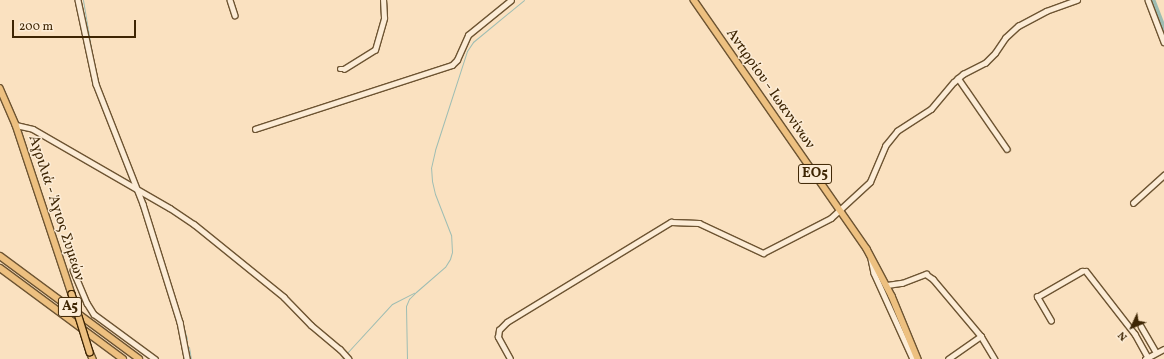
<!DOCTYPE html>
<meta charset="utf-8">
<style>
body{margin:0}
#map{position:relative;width:1164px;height:359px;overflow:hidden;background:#fae1c0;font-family:Vollkorn,serif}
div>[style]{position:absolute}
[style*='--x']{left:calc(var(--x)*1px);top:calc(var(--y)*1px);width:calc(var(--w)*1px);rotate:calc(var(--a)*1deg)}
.stream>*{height:1px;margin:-0.5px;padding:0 0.5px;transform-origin:0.5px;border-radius:0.5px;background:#9ebdb3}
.canal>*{height:4.5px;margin:-2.25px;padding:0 2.25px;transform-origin:2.25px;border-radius:2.25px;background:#9ebdb3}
.roads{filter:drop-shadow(1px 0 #6d5432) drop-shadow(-1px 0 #6d5432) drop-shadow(0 1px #6d5432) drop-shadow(0 -1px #6d5432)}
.minor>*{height:4.5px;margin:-2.25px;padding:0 2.25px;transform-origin:2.25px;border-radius:2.25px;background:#fcecd6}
.major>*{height:5.5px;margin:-2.75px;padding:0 2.75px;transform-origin:2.75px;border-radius:2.75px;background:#edc080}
.highway>*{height:6px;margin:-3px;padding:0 3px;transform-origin:3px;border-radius:3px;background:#edc080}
.bridges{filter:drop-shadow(1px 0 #3e2503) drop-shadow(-1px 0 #3e2503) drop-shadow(0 1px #3e2503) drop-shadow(0 -1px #3e2503)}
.major-bridge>*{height:5.5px;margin:-2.75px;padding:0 2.75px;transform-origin:2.75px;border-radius:2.75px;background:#edc080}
span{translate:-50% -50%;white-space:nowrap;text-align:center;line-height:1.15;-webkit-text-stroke:3px #fcecd6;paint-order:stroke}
.shield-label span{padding:1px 3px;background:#fcecd6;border:1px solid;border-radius:3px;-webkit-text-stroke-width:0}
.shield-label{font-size:14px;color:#3e2503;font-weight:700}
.street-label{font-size:15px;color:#3e2503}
.north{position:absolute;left:1112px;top:307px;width:40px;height:40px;-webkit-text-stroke:3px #fcecd6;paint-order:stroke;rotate:226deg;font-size:11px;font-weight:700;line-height:16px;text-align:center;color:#3e2503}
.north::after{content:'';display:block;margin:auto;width:14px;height:18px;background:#3e2503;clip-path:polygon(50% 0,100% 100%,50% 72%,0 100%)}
.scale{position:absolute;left:12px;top:20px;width:124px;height:18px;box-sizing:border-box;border:2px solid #3e2503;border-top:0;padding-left:5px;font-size:12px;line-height:14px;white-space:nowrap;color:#3e2503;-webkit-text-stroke:3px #fcecd6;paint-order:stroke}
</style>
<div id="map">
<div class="stream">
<div style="--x:83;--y:0;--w:67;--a:80.5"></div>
<div style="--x:94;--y:66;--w:27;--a:75"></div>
<div style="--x:133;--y:173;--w:16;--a:68"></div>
<div style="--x:160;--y:251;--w:92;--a:72.9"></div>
<div style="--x:189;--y:347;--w:12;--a:81"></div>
<div style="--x:346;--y:354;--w:68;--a:-47.4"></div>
<div style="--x:392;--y:304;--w:25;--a:-27"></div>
<div style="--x:341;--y:359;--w:1;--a:-45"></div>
<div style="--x:407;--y:359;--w:53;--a:-91.1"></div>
<div style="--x:406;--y:306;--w:8;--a:-67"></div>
<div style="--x:409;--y:299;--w:10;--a:-45"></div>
<div style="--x:416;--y:292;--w:38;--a:-41"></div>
<div style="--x:445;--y:267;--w:9;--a:-58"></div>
<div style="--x:450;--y:259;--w:7;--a:-74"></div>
<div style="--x:452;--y:252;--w:17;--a:-93"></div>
<div style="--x:451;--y:235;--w:44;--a:-111.3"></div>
<div style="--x:435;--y:194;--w:13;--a:-103"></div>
<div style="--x:432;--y:181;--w:13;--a:-94"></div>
<div style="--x:431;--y:168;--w:18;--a:-77"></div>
<div style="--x:435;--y:150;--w:104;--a:-72.1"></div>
<div style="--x:467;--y:51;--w:11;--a:-56"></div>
<div style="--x:473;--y:42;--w:66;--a:-39.5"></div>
</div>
<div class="canal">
<div style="--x:1153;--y:0;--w:31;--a:69"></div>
</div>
<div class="roads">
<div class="minor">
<div style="--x:78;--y:0;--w:86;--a:77.9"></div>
<div style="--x:96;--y:84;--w:129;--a:68.6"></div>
<div style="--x:143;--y:204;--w:124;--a:72.6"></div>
<div style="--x:180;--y:322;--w:38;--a:79"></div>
<div style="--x:230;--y:0;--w:16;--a:72"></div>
<div style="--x:1148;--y:0;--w:45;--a:69.1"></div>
<div style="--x:340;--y:69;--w:4;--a:0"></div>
<div style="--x:344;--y:69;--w:36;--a:-32"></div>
<div style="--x:375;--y:50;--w:33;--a:-74"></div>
<div style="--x:384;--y:18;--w:18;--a:-93"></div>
<div style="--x:958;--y:78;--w:86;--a:55.4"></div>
<div style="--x:16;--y:125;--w:17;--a:13"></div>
<div style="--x:33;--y:129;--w:158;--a:30"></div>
<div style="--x:170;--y:208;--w:29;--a:34"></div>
<div style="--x:194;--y:224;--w:116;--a:39"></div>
<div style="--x:284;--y:297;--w:39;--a:46"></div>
<div style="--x:311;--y:325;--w:38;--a:40"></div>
<div style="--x:340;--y:349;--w:13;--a:48"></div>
<div style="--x:255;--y:129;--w:207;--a:-18"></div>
<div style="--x:452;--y:65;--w:7;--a:-45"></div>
<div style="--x:457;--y:60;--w:27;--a:-66"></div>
<div style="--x:468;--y:35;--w:55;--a:-39.1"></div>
<div style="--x:1133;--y:203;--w:42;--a:-42.1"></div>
<div style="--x:871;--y:259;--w:14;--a:78"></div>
<div style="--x:874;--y:273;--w:94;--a:65.6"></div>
<div style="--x:73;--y:270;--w:36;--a:67"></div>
<div style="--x:87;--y:303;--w:13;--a:58"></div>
<div style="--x:94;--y:314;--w:76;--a:36.4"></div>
<div style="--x:887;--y:285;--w:15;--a:-8"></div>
<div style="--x:902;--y:283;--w:26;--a:-21"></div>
<div style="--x:926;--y:274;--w:9;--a:36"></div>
<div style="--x:933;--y:279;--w:75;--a:49.9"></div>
<div style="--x:1051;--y:321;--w:28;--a:-120"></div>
<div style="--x:1037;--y:297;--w:52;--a:-30"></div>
<div style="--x:1082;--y:271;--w:4;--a:0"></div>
<div style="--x:1086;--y:271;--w:80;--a:52.1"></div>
<div style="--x:1135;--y:334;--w:26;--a:61"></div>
<div style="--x:1141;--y:326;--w:30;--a:60"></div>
<div style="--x:510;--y:359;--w:25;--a:-119"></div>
<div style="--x:498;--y:337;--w:7;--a:-82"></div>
<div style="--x:499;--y:330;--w:11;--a:-45"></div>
<div style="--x:507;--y:322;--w:192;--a:-31.4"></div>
<div style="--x:671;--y:222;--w:28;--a:2"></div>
<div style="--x:699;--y:223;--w:71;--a:25.1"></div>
<div style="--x:763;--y:253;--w:76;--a:-27.2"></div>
<div style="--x:831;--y:218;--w:53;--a:-42.7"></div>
<div style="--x:870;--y:182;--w:39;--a:-67"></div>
<div style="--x:885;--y:146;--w:19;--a:-51"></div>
<div style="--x:897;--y:131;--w:40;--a:-32.9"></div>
<div style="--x:931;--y:109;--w:35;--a:-50"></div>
<div style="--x:954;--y:82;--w:12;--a:-42"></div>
<div style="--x:963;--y:74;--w:25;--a:-27"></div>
<div style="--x:985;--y:63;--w:14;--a:-45"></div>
<div style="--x:995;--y:53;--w:18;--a:-56"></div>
<div style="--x:1005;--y:38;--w:18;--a:-43"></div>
<div style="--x:1018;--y:26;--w:32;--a:-28"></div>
<div style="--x:1046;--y:11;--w:33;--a:-20"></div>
<div style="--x:948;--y:359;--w:40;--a:-34.9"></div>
<div style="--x:981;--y:336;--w:27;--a:59"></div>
<div style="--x:1145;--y:359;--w:21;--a:-28"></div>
</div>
<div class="major">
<div style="--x:694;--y:0;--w:303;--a:55.2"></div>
<div style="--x:867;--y:249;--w:53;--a:62"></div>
<div style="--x:892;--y:296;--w:68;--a:67.6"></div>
<div style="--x:0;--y:88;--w:40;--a:66.6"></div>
<div style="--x:16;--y:125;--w:178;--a:71.7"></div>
<div style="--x:90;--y:352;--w:8;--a:67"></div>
</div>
<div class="highway">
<div style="--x:0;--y:256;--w:173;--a:36.5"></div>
<div style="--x:0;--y:268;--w:153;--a:36.5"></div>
</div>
</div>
<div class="bridges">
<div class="major-bridge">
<div style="--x:72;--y:294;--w:61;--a:72.8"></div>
</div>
</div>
<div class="shield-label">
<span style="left:815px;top:174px">ΕΟ5</span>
<span style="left:70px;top:307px">Α5</span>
</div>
<div class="street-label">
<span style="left:770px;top:89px;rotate:55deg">Αντιρρίου - Ιωαννίνων</span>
<span style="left:56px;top:208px;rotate:72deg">Αγριλιά - Άγιος Συμεών</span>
</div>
<div class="north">N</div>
<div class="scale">200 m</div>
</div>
